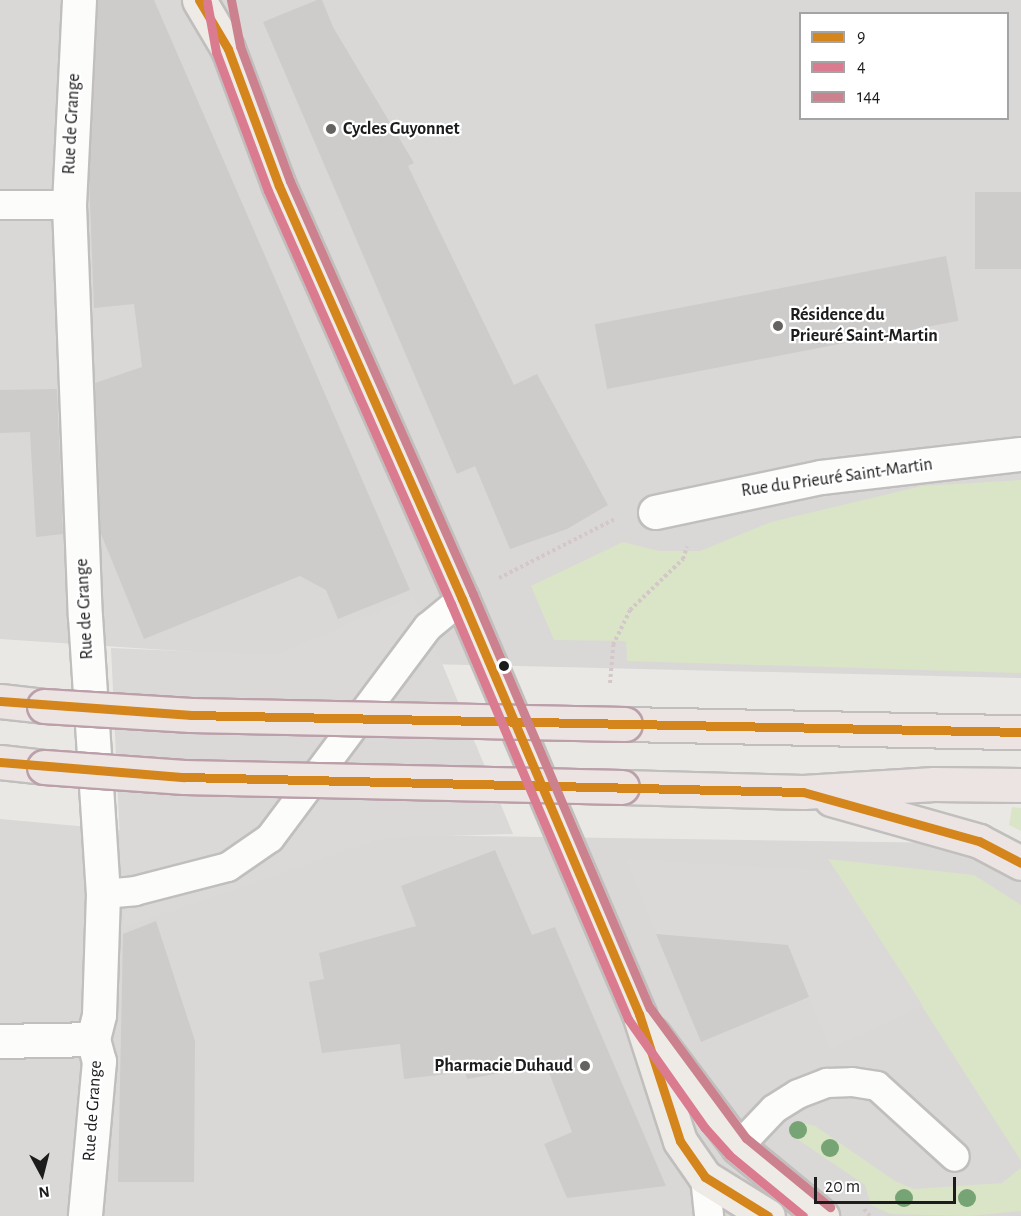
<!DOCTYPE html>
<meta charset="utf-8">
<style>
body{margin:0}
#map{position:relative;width:1021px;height:1216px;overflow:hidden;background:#eae8e5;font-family:"Alegreya Sans",sans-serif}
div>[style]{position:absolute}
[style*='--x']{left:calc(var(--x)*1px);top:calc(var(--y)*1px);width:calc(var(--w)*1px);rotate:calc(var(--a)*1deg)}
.residential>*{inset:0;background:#d9d8d6}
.grass>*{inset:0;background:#dae4c7}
.parking>*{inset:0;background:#dad9d8}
.building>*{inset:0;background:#ceccca;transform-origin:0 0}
.path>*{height:4px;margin-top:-2px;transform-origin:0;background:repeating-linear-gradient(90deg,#d3c7c7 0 3px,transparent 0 6px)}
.roads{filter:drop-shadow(2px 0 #c0bfbd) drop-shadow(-2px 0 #c0bfbd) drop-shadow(0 2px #c0bfbd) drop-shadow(0 -2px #c0bfbd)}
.service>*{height:28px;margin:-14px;padding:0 14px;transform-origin:14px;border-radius:14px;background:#fcfcfb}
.minor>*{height:33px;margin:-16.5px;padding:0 16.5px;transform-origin:16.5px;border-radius:16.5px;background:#fcfcfb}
.primary>*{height:33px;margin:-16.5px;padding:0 16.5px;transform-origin:16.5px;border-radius:16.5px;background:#eeeae5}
.trunk>*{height:33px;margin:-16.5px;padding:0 16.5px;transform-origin:16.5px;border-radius:16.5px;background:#ebe4e3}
.bridges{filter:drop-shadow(2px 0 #bba0aa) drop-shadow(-2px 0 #bba0aa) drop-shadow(0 2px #bba0aa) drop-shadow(0 -2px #bba0aa)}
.trunk-bridge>*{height:33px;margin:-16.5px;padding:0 16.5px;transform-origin:16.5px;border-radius:16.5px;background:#ebe4e3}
.bus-1>*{height:9px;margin:-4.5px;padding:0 4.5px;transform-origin:4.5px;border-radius:4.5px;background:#d4851b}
.bus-2>*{height:9px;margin:-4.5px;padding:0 4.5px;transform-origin:4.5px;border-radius:4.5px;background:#db7b90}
.bus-3>*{height:9px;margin:-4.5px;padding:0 4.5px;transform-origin:4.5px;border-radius:4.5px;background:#cc828e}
.trees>*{width:18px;height:18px;margin:-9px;border-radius:50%;background:#77a474}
.dots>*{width:16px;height:16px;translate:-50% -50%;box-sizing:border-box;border:3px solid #fff;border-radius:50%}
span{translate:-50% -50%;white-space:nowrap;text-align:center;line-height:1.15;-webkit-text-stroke:4.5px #fff;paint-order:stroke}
.street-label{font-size:18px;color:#1c1c1c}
.poi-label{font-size:18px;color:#1c1c1c;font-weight:700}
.left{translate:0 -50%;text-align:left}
.right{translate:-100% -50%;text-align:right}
.legend{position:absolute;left:799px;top:12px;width:210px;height:108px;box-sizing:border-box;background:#fff;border:2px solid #a4a4a4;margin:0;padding:8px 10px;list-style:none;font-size:18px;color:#1c1c1c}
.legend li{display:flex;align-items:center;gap:12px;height:30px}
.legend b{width:30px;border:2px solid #a4a4a4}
.north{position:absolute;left:12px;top:1144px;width:60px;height:60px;-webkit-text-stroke:4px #fff;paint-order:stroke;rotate:173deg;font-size:16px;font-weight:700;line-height:24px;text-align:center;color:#1c1c1c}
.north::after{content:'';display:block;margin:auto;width:21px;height:27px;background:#1c1c1c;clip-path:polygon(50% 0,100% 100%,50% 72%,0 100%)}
.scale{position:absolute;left:814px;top:1177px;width:142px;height:27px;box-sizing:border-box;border:3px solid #1c1c1c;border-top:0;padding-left:8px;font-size:18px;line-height:21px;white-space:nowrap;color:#1c1c1c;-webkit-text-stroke:4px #fff;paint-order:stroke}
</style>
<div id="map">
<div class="residential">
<div style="clip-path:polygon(evenodd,0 0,1021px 0,1021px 678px,346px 662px,0 639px,0 0,800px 14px,1008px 14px,1008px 118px,800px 118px,800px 14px)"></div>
<div style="clip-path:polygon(0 819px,133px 831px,1021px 844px,1021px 1216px,0 1216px)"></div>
</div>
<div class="grass">
<div style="clip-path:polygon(1021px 480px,1021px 673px,627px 661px,626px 641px,554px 640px,531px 586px,623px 542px,659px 551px,700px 551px,771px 522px,922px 486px)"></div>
<div style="clip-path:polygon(1012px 807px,1021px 808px,1021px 831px,1009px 825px)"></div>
<div style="clip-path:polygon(828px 859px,974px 875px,1021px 905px,1021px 1161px)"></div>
<div style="clip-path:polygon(803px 1123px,815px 1126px,895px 1181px,914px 1189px,1002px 1183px,1021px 1168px,1021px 1211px,969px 1216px,890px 1214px,871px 1205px,865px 1185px,794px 1137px,794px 1125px)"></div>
</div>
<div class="parking">
<div style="clip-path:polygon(414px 596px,513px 834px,385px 838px,124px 927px,111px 648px,276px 655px)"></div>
<div style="clip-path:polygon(626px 859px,836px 871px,923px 1006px,830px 1049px,788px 945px,656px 934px)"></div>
</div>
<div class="building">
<div style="clip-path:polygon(98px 0,154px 0,410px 590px,338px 619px,326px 590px,300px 576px,144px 639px,101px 534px,95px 383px,142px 367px,134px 304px,94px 308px,89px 178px)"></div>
<div style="clip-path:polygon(317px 0,322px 0,333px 27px,414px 163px,408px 166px,514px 385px,537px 374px,608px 505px,567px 529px,510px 549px,475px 466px,457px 474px,263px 22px)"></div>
<div style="left:975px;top:192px;width:46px;height:77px"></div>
<div style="left:946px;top:256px;width:66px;height:358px;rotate:79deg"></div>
<div style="clip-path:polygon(57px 389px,63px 534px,36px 537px,30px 432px,0 433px,0 390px)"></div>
<div style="clip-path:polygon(495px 850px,532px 935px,555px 927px,666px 1186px,567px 1198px,544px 1144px,572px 1132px,546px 1065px,467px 1079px,465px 1072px,404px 1079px,400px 1044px,322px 1053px,309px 982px,324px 979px,319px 953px,416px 926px,401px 886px)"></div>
<div style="clip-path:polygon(156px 921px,195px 1041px,194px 1182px,118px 1182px,123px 934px)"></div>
<div style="clip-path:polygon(656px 934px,788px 945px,809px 997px,701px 1042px)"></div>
</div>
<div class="path">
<div style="--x:499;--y:578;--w:130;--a:-27"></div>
<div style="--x:610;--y:683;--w:38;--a:-85"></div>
<div style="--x:613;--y:645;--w:39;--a:-64"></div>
<div style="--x:630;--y:610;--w:74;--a:-43.9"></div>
<div style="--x:683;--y:559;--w:13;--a:-72"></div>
<div style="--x:864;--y:1209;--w:9;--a:49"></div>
</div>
<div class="roads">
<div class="service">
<div style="--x:0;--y:205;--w:69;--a:0"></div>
<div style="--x:103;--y:894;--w:32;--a:-5"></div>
<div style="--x:135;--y:891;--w:96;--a:-14.5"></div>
<div style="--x:228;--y:867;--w:51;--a:-34.6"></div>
<div style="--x:270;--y:838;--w:264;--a:-53.2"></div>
<div style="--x:428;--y:627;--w:44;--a:-39.5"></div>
<div style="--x:738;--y:1147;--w:52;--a:-46.5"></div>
<div style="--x:774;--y:1109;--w:28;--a:-32"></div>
<div style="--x:798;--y:1094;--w:31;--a:-21"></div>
<div style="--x:827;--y:1083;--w:25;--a:-2"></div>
<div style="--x:852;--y:1082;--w:25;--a:9"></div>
<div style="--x:877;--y:1086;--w:105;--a:42.3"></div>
<div style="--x:705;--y:1177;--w:39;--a:84"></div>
</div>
<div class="minor">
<div style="--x:79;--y:0;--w:205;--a:92.8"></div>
<div style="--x:69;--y:205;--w:411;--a:87.8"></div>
<div style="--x:85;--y:616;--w:279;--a:86.3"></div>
<div style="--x:103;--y:894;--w:121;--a:91.9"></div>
<div style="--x:99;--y:1015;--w:25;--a:104"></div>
<div style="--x:93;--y:1039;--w:23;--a:75"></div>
<div style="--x:99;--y:1061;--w:156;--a:95.2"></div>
<div style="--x:655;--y:512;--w:170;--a:-11.9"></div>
<div style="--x:821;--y:477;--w:201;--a:-6.6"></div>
<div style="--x:0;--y:1041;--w:93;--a:-1.2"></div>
</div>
<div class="primary">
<div style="--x:199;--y:0;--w:57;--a:59.4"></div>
<div style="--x:228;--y:49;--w:146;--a:69.6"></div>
<div style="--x:279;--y:186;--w:452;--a:66.1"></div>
<div style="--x:462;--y:599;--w:451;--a:66.9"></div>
<div style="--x:639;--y:1014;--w:133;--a:72.1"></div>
<div style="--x:680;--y:1141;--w:44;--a:55.2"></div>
<div style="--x:705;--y:1177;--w:74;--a:31.8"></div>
<div style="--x:653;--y:1034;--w:141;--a:53"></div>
<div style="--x:738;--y:1147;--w:109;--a:39.4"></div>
</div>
<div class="trunk">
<div style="--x:0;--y:701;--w:44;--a:6.5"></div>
<div style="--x:625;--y:724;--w:396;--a:1.2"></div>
<div style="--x:0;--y:762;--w:44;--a:6.5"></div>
<div style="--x:622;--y:787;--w:181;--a:1.6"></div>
<div style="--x:803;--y:792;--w:131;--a:-3.5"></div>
<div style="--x:934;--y:784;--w:87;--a:0.7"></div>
<div style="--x:831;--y:799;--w:154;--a:15.8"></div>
<div style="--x:979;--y:841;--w:47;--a:27.6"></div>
</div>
</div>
<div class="bridges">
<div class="trunk-bridge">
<div style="--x:44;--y:706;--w:147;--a:3.5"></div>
<div style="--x:191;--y:715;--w:434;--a:1.2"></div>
<div style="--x:44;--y:767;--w:140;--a:4.1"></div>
<div style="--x:184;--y:777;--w:438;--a:1.3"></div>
</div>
</div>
<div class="bus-1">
<div style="--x:199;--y:0;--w:57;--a:59.4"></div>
<div style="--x:228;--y:49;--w:146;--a:69.6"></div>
<div style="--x:279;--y:186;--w:452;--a:66.1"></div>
<div style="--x:462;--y:599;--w:451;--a:66.9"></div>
<div style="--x:639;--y:1014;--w:133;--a:72.1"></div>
<div style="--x:680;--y:1141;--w:44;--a:55.2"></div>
<div style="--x:705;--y:1177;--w:74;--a:31.8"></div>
<div style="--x:0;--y:701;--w:192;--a:4.2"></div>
<div style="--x:191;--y:715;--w:830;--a:1.17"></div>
<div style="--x:0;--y:762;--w:185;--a:4.7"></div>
<div style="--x:184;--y:777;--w:619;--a:1.39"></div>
<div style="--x:803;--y:792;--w:183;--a:15.6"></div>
<div style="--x:979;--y:841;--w:47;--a:27.6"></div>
</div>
<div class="bus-2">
<div style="--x:207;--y:2;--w:51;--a:79.8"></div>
<div style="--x:216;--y:52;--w:148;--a:69.5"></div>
<div style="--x:268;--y:191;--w:452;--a:66.1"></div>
<div style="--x:451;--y:604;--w:451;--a:66.9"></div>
<div style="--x:628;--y:1019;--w:133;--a:54.8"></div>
<div style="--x:705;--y:1128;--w:36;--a:48"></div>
<div style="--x:729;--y:1155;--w:96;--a:39.5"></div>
</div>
<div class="bus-3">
<div style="--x:231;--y:0;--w:47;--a:78.9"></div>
<div style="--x:240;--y:46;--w:144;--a:69.7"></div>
<div style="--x:290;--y:181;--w:452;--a:66.1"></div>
<div style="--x:473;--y:594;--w:450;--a:66.9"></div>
<div style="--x:650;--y:1008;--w:162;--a:53.6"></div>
<div style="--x:746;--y:1138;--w:109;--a:39.4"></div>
</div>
<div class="trees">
<div style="left:798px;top:1130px"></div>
<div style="left:830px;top:1148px"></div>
<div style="left:904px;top:1198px"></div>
<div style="left:967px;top:1198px"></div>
</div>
<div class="dots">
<div style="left:331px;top:129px;background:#646362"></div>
<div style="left:778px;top:326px;background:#646362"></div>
<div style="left:504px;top:666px;background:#1c1c1c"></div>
<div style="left:585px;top:1066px;background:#646362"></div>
</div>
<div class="street-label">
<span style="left:72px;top:124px;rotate:-87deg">Rue de Grange</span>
<span style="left:837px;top:478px;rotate:-8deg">Rue du Prieuré Saint-Martin</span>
<span style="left:85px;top:609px;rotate:-93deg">Rue de Grange</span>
<span style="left:93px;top:1111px;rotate:-86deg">Rue de Grange</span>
</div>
<div class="poi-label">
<span class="left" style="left:343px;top:129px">Cycles Guyonnet</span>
<span class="left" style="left:790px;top:326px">Résidence du<br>Prieuré Saint-Martin</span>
<span class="right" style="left:573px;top:1066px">Pharmacie Duhaud</span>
</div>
<ul class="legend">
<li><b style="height:8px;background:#d4851b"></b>9</li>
<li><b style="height:8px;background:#db7b90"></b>4</li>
<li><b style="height:8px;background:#cc828e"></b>144</li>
</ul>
<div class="north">N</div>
<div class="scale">20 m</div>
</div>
